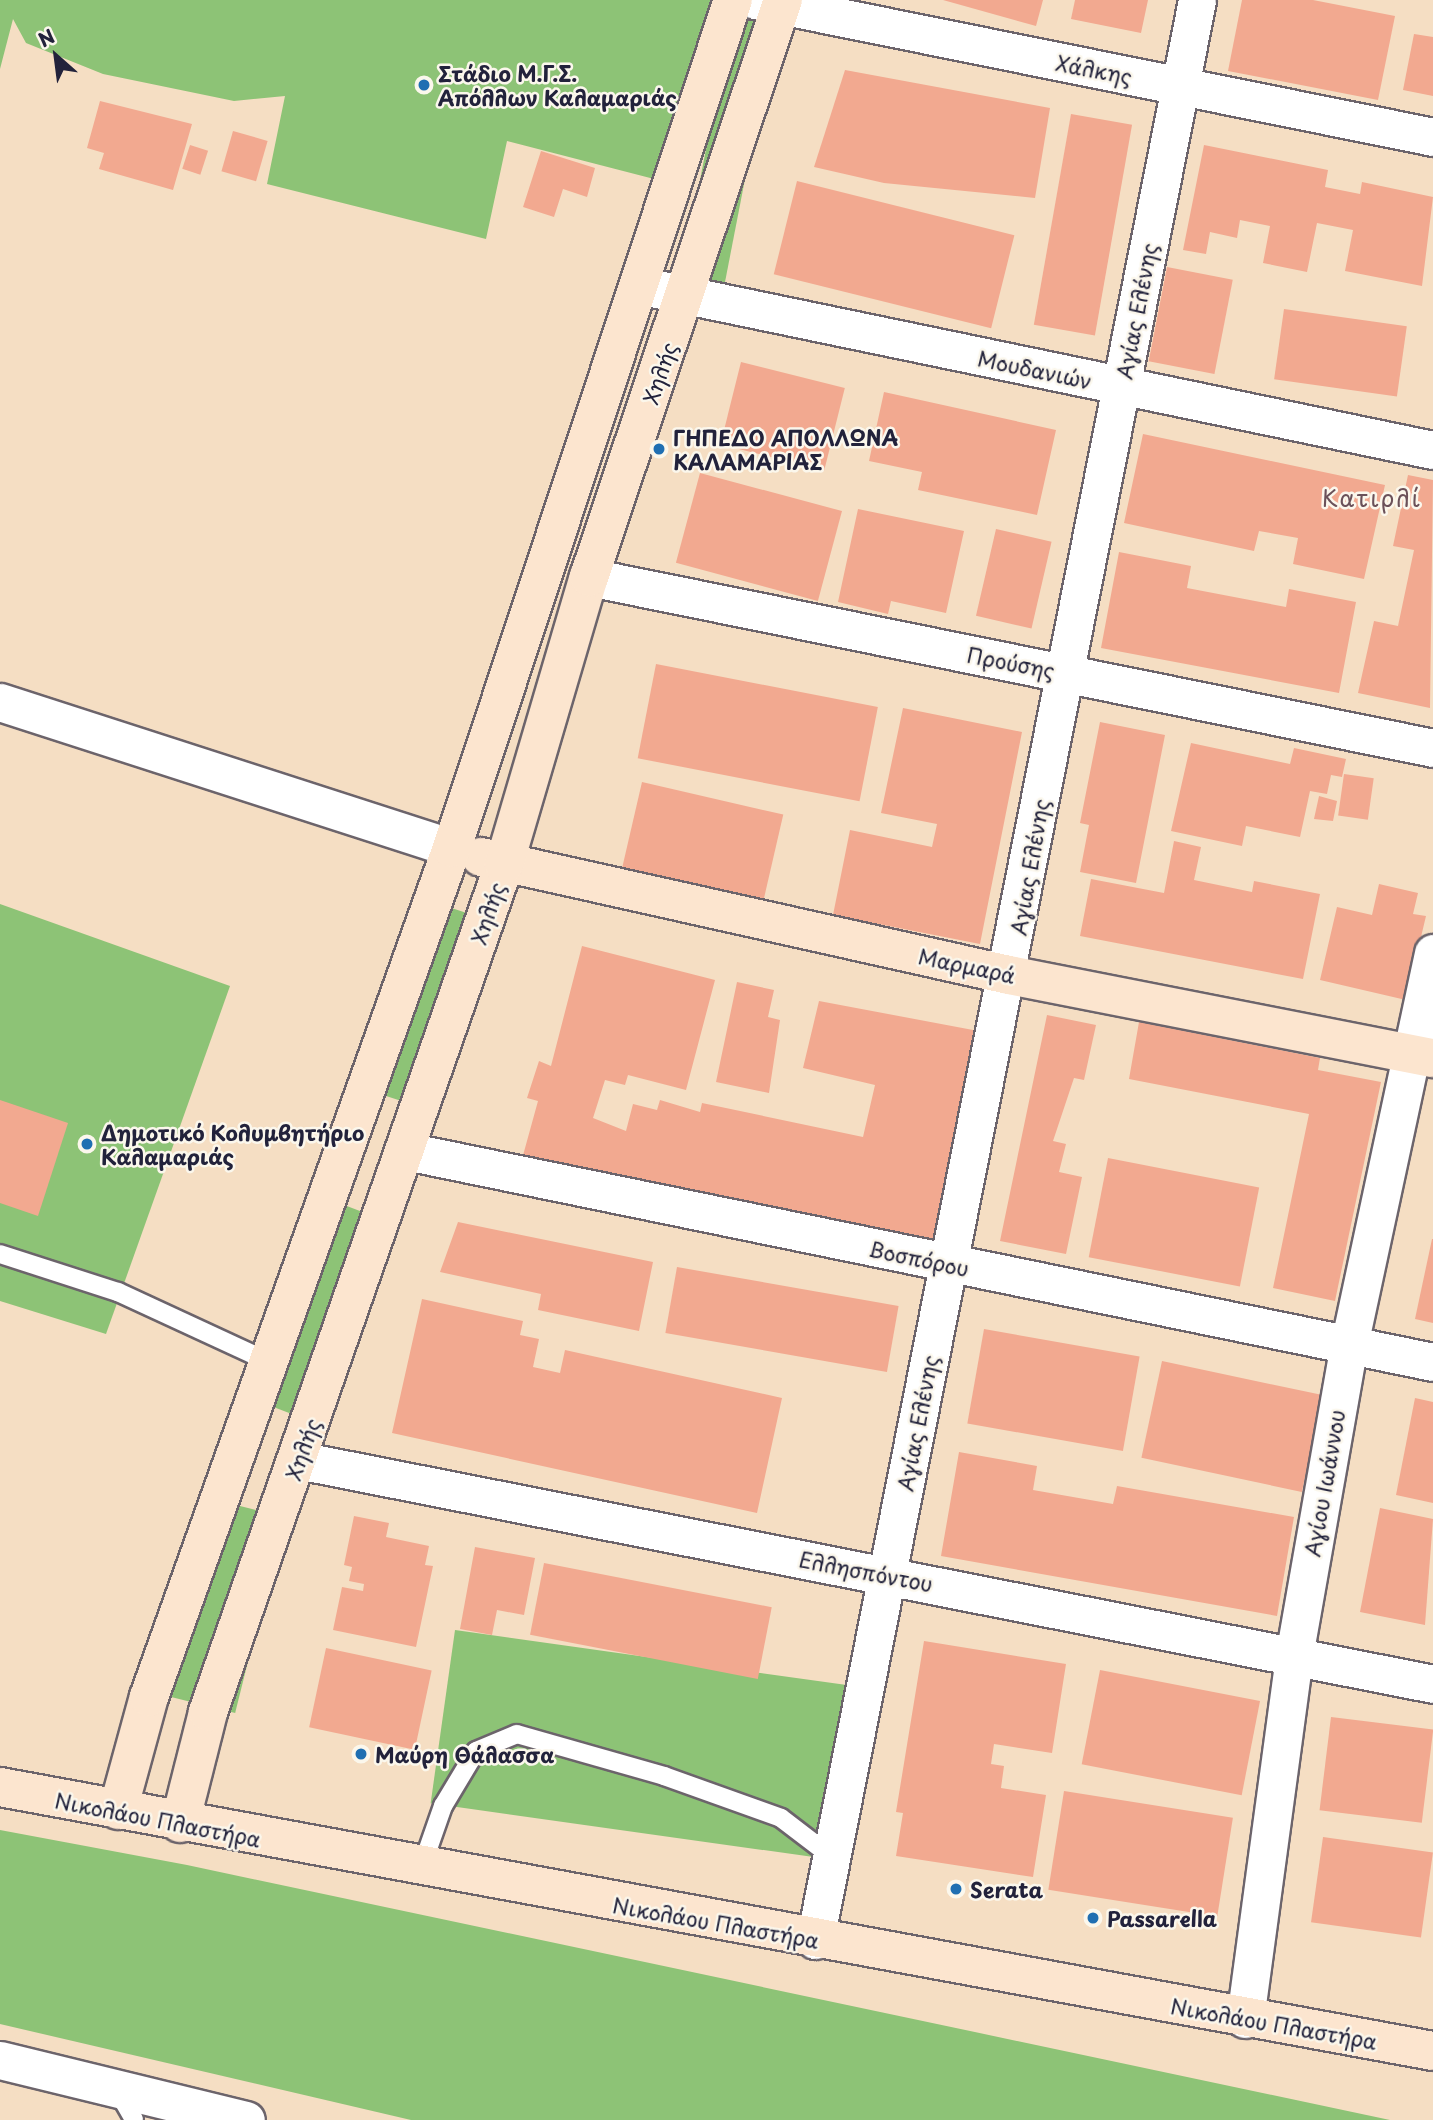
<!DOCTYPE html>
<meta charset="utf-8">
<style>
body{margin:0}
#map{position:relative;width:1433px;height:2120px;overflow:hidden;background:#f5dec3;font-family:"Playpen Sans",sans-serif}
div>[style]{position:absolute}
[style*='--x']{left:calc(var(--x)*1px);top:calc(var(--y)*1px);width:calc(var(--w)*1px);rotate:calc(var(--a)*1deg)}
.green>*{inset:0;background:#8dc376;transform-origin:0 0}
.building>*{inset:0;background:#f2a990;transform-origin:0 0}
.roads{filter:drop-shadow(2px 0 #6c646b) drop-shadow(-2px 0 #6c646b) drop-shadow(0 2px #6c646b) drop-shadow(0 -2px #6c646b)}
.lane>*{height:18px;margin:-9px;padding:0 9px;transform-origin:9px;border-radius:9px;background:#fff}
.street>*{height:37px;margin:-18.5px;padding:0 18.5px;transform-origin:18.5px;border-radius:18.5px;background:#fff}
.secondary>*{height:38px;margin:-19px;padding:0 19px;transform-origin:19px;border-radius:19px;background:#fce5cf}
.dots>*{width:19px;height:19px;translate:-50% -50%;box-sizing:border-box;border:4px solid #fbf7ec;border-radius:50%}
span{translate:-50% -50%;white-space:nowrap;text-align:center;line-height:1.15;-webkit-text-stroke:5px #fbf7ec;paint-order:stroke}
.street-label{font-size:21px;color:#22223b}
.poi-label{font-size:21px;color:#22223b;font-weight:700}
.left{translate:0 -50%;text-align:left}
.neighbourhood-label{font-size:23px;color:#6b5159;letter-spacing:2px}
.north{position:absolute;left:21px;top:21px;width:70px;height:70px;-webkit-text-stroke:5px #fbf7ec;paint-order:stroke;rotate:332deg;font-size:19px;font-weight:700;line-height:28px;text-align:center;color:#22223b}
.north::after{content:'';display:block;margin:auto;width:24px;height:32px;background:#22223b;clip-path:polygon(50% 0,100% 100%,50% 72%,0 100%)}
</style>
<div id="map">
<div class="green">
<div style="clip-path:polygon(0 0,720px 0,658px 180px,507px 141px,486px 239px,267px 184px,285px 96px,234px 101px,103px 74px,26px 43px,13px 19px,0 69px)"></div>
<div style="left:735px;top:0;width:44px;height:297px;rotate:11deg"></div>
<div style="left:430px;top:901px;width:66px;height:199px;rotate:18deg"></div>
<div style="clip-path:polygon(0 904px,230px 986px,106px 1334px,0 1301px)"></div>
<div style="left:326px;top:1198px;width:67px;height:214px;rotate:21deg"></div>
<div style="left:220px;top:1501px;width:66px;height:202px;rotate:14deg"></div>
<div style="left:455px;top:1630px;width:401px;height:175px;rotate:8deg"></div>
<div style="clip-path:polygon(0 1830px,187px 1865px,1390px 2120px,411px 2120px,0 2024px)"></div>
</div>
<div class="building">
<div style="clip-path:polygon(943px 0,1043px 0,1036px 26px)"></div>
<div style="clip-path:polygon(1075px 0,1148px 0,1141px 33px,1071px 19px)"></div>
<div style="clip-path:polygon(1242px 0,1313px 0,1395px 16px,1378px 100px,1228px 71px)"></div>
<div style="clip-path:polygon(1414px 34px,1433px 37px,1433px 96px,1403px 90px)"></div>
<div style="clip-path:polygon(845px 70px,1050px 108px,1035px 198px,884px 183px,814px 167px)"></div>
<div style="clip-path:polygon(100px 101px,192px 124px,173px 190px,99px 169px,104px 153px,87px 148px)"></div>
<div style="left:1071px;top:114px;width:62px;height:214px;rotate:10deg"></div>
<div style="left:233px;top:131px;width:36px;height:42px;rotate:16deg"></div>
<div style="left:190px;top:145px;width:19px;height:25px;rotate:18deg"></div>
<div style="clip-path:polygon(1204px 145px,1328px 170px,1325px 187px,1360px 194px,1362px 182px,1433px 197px,1422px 286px,1345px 271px,1353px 230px,1317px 223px,1307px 272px,1263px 263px,1270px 226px,1240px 220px,1237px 238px,1210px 232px,1206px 254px,1183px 250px)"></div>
<div style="clip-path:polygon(541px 151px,595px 168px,587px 197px,563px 189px,554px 217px,523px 207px)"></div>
<div style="left:797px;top:181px;width:224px;height:96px;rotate:14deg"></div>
<div style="left:1167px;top:267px;width:67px;height:96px;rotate:11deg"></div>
<div style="left:1284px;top:309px;width:124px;height:71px;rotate:8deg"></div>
<div style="left:741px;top:362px;width:107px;height:85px;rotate:14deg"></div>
<div style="clip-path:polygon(884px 392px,1056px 430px,1037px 515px,918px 490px,922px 472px,869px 461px)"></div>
<div style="clip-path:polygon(1143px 434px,1385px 485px,1364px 579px,1293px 564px,1298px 538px,1259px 531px,1254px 551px,1124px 523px)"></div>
<div style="left:700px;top:473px;width:147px;height:93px;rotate:15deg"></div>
<div style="clip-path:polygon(1408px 475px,1433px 480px,1430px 708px,1358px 693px,1374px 621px,1398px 626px,1414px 550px,1393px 546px)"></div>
<div style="clip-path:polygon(858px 509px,964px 531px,946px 613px,891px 601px,888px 614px,838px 602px)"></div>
<div style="left:996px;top:529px;width:57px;height:89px;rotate:13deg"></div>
<div style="clip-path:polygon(1119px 552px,1191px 566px,1187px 588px,1286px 607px,1289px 589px,1356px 602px,1339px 693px,1101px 648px)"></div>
<div style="left:656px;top:664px;width:226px;height:96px;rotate:11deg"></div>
<div style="clip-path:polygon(903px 708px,1022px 732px,980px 944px,833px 915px,850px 830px,932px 847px,937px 824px,881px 813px)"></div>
<div style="clip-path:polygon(1100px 722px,1165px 735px,1136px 883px,1080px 872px,1089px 825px,1080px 823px)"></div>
<div style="clip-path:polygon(1191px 743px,1290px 764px,1294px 748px,1346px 759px,1342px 777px,1331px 775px,1327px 794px,1310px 791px,1300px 837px,1246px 826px,1242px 846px,1171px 831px)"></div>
<div style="left:1344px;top:774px;width:30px;height:42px;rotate:8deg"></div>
<div style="left:642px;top:782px;width:145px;height:94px;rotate:13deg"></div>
<div style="clip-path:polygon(1319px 796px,1337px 801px,1333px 821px,1314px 819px)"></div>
<div style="clip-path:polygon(1174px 841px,1201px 847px,1194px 880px,1252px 892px,1254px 881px,1320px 894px,1303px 979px,1080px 936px,1091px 879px,1164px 893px)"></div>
<div style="clip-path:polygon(1379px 884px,1418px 893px,1413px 914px,1426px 916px,1406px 1000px,1320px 980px,1337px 907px,1372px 915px)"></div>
<div style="clip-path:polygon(582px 946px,715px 980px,686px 1090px,628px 1075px,625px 1085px,605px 1080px,593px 1118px,626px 1131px,633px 1104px,657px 1110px,660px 1100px,700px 1112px,702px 1103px,863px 1137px,875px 1085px,803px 1068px,819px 1001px,989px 1033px,940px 1250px,522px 1159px,538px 1101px,527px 1098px,539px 1061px,551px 1066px)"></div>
<div style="clip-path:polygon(737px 982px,774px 990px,768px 1017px,780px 1020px,769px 1093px,716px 1082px)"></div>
<div style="clip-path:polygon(1047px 1015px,1096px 1025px,1084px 1080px,1074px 1078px,1053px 1141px,1066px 1144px,1059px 1172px,1082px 1177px,1066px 1254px,1000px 1241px)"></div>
<div style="clip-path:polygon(1139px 1022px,1320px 1058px,1318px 1070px,1381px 1082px,1335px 1301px,1273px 1288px,1309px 1114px,1129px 1079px)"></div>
<div style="clip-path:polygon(0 1100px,68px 1123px,38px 1216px,0 1203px)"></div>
<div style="left:1108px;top:1158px;width:154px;height:101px;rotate:11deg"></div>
<div style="clip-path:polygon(458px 1222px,653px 1262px,639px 1331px,538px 1310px,541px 1294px,440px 1272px)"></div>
<div style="clip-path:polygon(1432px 1239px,1433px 1239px,1433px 1323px,1415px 1319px)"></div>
<div style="left:677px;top:1267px;width:225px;height:67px;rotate:10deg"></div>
<div style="clip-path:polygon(422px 1299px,523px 1321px,520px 1335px,539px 1339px,533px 1367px,560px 1373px,565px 1350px,782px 1398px,757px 1513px,392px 1433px)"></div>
<div style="left:984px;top:1329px;width:158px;height:96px;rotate:10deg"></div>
<div style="left:1162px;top:1361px;width:164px;height:99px;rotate:12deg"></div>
<div style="clip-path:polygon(1415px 1398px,1433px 1402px,1433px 1503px,1396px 1495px)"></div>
<div style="clip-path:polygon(959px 1452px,1037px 1466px,1033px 1490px,1113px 1504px,1117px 1486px,1294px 1517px,1277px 1616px,941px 1556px)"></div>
<div style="clip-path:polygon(1380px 1508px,1433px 1519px,1425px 1625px,1360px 1612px)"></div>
<div style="clip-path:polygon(354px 1516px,389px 1523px,386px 1537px,429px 1546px,425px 1565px,433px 1566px,416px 1647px,333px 1630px,342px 1587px,363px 1591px,364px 1584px,349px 1581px,352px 1567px,344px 1565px)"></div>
<div style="clip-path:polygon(475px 1547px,535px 1558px,524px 1615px,497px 1610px,492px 1635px,460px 1629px)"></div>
<div style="left:544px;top:1563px;width:232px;height:73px;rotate:11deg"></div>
<div style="clip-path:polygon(924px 1641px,1066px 1664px,1052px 1753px,994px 1744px,991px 1764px,1004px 1766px,1001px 1788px,1046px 1795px,1033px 1877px,896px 1856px,903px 1813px,896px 1812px)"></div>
<div style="left:326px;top:1648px;width:108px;height:81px;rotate:12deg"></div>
<div style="left:1100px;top:1670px;width:163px;height:96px;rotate:11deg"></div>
<div style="left:1331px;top:1717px;width:103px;height:94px;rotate:7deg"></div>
<div style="left:1064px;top:1791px;width:171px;height:100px;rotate:9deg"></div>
<div style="left:1323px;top:1837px;width:111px;height:86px;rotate:8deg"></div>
</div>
<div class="roads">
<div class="lane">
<div style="--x:0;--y:1254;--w:124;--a:17.9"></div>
<div style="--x:118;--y:1292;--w:164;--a:24.8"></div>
<div style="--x:422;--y:1866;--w:64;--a:-70.7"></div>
<div style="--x:443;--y:1806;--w:64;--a:-59"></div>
<div style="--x:476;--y:1751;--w:44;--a:-22.5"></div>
<div style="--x:517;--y:1734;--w:153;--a:15.9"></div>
<div style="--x:664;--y:1776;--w:124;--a:19.7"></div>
<div style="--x:781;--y:1818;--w:64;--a:37.4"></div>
<div style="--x:117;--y:2090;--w:34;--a:60"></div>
</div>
<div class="street">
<div style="--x:755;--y:0;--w:692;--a:11.42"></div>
<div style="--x:638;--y:285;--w:812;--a:11.73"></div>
<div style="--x:589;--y:577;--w:861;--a:11.45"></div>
<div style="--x:0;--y:702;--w:475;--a:17.9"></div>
<div style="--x:406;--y:1151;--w:1048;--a:11.61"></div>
<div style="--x:298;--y:1460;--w:1157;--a:11.16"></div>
<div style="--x:815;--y:1940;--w:1977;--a:-78.86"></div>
<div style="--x:1245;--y:2019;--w:366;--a:-82.3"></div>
<div style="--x:1294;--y:1656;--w:316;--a:-80"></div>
<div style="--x:1349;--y:1345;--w:401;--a:-77.9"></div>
<div style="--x:0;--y:2060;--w:253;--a:13.7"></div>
</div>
<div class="secondary">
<div style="--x:481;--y:857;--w:541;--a:12.6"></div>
<div style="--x:1009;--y:975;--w:432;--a:11.1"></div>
<div style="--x:0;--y:1787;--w:1457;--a:10.44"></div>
<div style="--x:118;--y:1810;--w:117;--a:-74.7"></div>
<div style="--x:149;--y:1697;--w:901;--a:-70.36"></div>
<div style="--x:452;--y:848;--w:893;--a:-71.67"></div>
<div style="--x:180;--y:1823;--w:114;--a:-75.8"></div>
<div style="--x:208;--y:1712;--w:897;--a:-70.74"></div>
<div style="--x:504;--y:865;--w:300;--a:-73.6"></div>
<div style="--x:589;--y:577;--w:609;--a:-71.42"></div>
</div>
</div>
<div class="dots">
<div style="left:424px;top:85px;background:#1f6fb2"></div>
<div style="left:659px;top:449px;background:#1f6fb2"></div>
<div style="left:87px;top:1144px;background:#1f6fb2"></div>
<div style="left:361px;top:1754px;background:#1f6fb2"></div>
<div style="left:956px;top:1889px;background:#1f6fb2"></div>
<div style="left:1093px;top:1918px;background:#1f6fb2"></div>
</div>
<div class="street-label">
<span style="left:1094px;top:69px;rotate:11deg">Χάλκης</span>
<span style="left:1136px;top:311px;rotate:-79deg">Αγίας Ελένης</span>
<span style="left:1035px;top:369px;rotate:12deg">Μουδανιών</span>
<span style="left:659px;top:373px;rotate:-71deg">Χηλής</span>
<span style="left:1011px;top:662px;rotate:11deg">Προύσης</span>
<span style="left:1029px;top:867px;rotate:-80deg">Αγίας Ελένης</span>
<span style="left:487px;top:913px;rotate:-71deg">Χηλής</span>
<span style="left:967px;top:965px;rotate:12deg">Μαρμαρά</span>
<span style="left:919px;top:1258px;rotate:12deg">Βοσπόρου</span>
<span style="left:917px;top:1423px;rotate:-79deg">Αγίας Ελένης</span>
<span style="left:302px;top:1449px;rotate:-70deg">Χηλής</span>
<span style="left:1324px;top:1483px;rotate:-80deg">Αγίου Ιωάννου</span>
<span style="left:866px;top:1571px;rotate:11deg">Ελλησπόντου</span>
<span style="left:158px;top:1819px;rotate:11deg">Νικολάου Πλαστήρα</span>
<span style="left:716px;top:1922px;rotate:10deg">Νικολάου Πλαστήρα</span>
<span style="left:1274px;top:2023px;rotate:10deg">Νικολάου Πλαστήρα</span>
</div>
<div class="poi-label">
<span class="left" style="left:438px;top:85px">Στάδιο Μ.Γ.Σ.<br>Απόλλων Καλαμαριάς</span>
<span class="left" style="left:673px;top:449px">ΓΗΠΕΔΟ ΑΠΟΛΛΩΝΑ<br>ΚΑΛΑΜΑΡΙΑΣ</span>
<span class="left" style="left:101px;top:1144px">Δημοτικό Κολυμβητήριο<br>Καλαμαριάς</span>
<span class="left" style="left:375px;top:1754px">Μαύρη Θάλασσα</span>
<span class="left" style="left:970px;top:1889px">Serata</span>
<span class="left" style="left:1107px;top:1918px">Passarella</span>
</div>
<div class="neighbourhood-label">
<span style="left:1372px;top:498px">Κατιρλί</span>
</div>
<div class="north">N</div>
</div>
